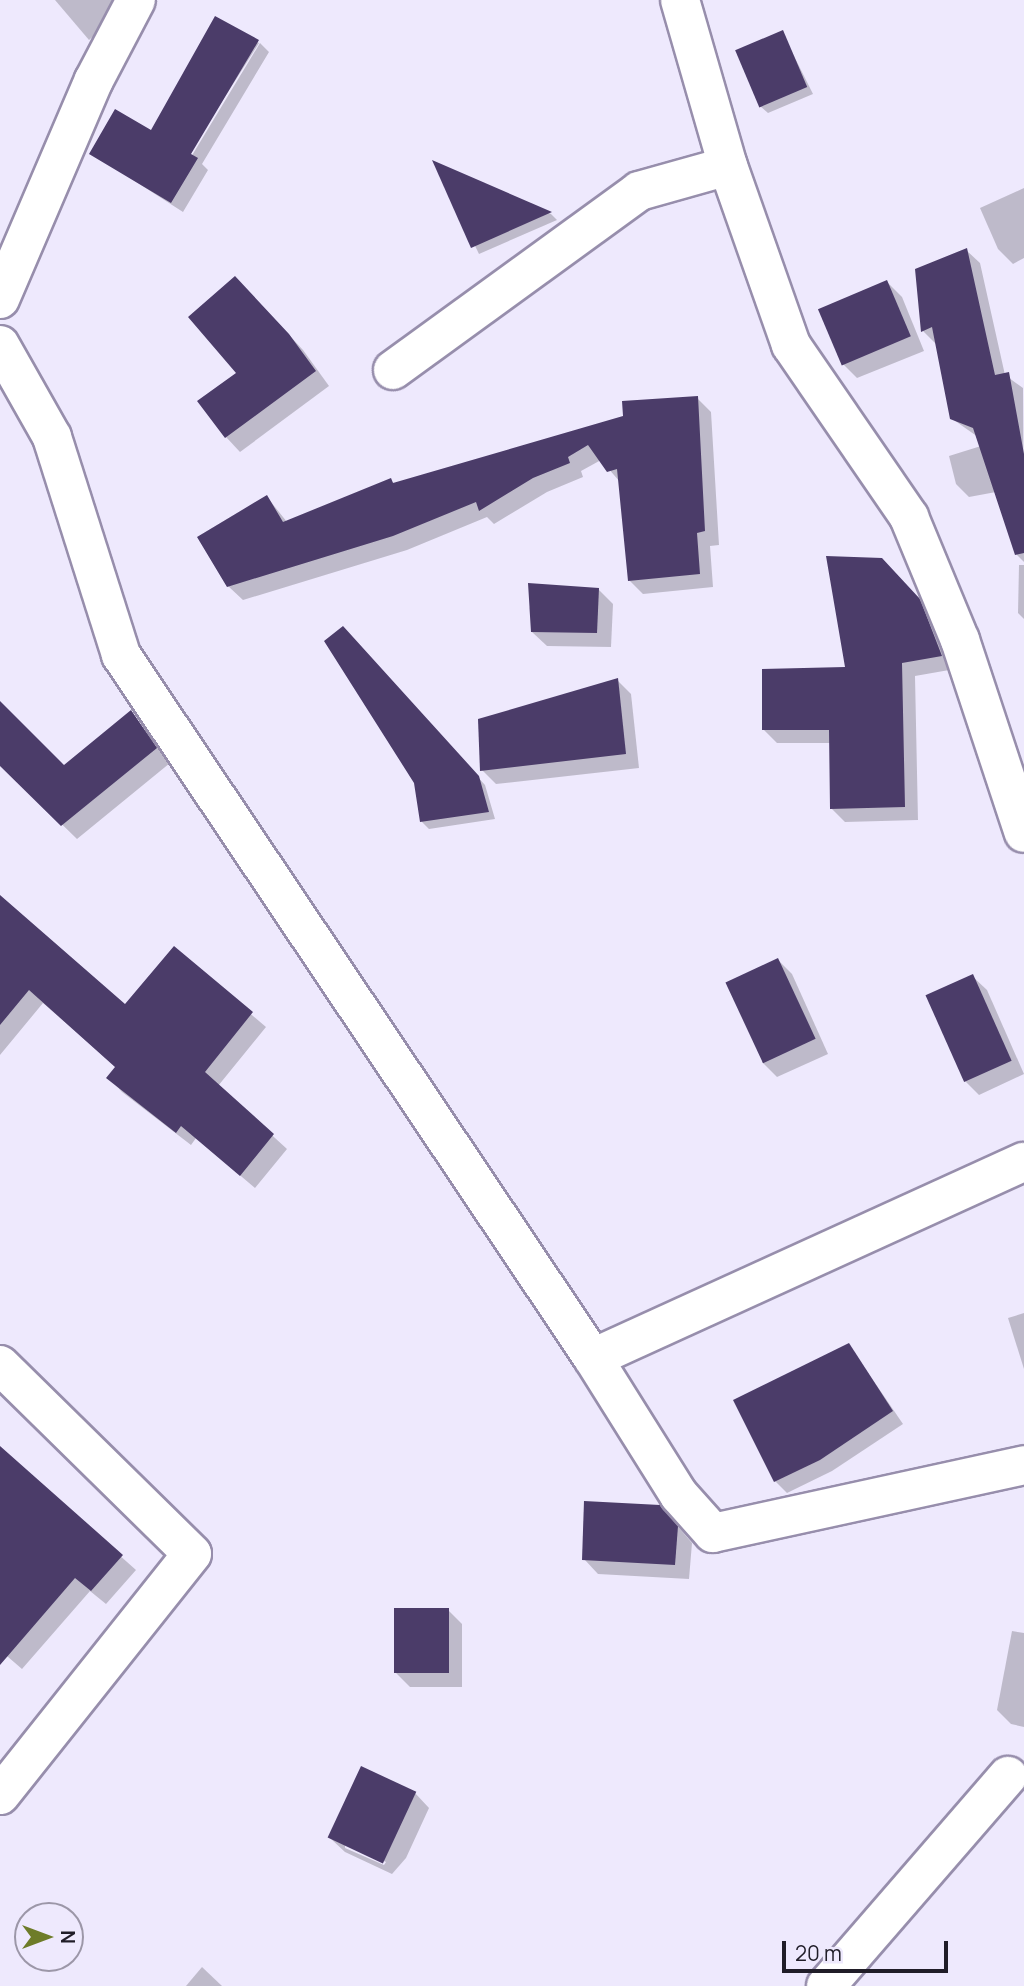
<!DOCTYPE html>
<style>
body{margin:0}
#map{position:relative;width:1024px;height:1986px;overflow:hidden;background:#eee9fd;font-family:Manrope,sans-serif}
div>[style]{position:absolute}
[style*='--x']{left:calc(var(--x)*1px);top:calc(var(--y)*1px);width:calc(var(--w)*1px);rotate:calc(var(--a)*1deg)}
.shadow>*{inset:0;background:#0003}
.building>*{inset:0;background:#4b3c69;transform-origin:0 0}
.roads{filter:drop-shadow(2px 0 #978eac) drop-shadow(-2px 0 #978eac) drop-shadow(0 2px #978eac) drop-shadow(0 -2px #978eac)}
.minor>*{height:38px;margin:-19px;padding:0 19px;transform-origin:19px;border-radius:19px;background:#fff}
span{translate:-50% -50%;white-space:nowrap;text-align:center;line-height:1.15;-webkit-text-stroke:7px #eee9fd;paint-order:stroke}
.north{position:absolute;left:14px;top:1902px;width:70px;height:70px;box-sizing:border-box;background:#eee9fd;border:2px solid #9c97a8;border-radius:50%;rotate:90deg;font-size:19px;font-weight:700;line-height:28px;text-align:center;color:#201d28}
.north::after{content:'';display:block;margin:auto;width:24px;height:32px;background:#6e7c29;clip-path:polygon(50% 0,100% 100%,50% 72%,0 100%)}
.scale{position:absolute;left:782px;top:1941px;width:166px;height:32px;box-sizing:border-box;border:4px solid #201d28;border-top:0;padding-left:9px;font-size:21px;line-height:24px;white-space:nowrap;color:#201d28;-webkit-text-stroke:5px #eee9fd;paint-order:stroke}
</style>
<div id="map">
<div class="shadow">
<div style="clip-path:polygon(55px 0,128px 0,131px 4px,89px 40px)"></div>
<div style="clip-path:polygon(216px 19px,259px 43px,185px 160px,188px 162px,260px 43px,269px 52px,202px 164px,208px 170px,183px 212px,91px 153px,151px 132px)"></div>
<div style="clip-path:polygon(782px 32px,813px 94px,768px 113px,760px 106px)"></div>
<div style="clip-path:polygon(435px 164px,551px 214px,557px 220px,479px 254px)"></div>
<div style="clip-path:polygon(1024px 188px,1024px 258px,1013px 264px,998px 249px,980px 208px)"></div>
<div style="clip-path:polygon(966px 250px,980px 263px,1005px 375px,1023px 388px,1024px 562px,1016px 554px,996px 492px,969px 497px,956px 484px,949px 456px,981px 446px,978px 437px,951px 418px,937px 345px,923px 331px)"></div>
<div style="clip-path:polygon(887px 282px,902px 297px,924px 351px,857px 378px,842px 363px)"></div>
<div style="clip-path:polygon(249px 292px,303px 350px,329px 386px,240px 452px,226px 437px)"></div>
<div style="clip-path:polygon(697px 398px,711px 412px,719px 545px,710px 546px,713px 587px,643px 594px,629px 580px,620px 482px,601px 460px,581px 471px,583px 477px,547px 492px,494px 524px,487px 517px,407px 550px,243px 600px,228px 586px,267px 497px,287px 522px,390px 480px,395px 484px)"></div>
<div style="clip-path:polygon(1019px 565px,1024px 565px,1024px 619px,1018px 613px)"></div>
<div style="clip-path:polygon(896px 574px,933px 615px,955px 669px,915px 676px,918px 820px,845px 822px,831px 808px,831px 743px,777px 743px,763px 729px,847px 669px)"></div>
<div style="clip-path:polygon(598px 589px,613px 604px,611px 647px,547px 646px,532px 632px)"></div>
<div style="clip-path:polygon(350px 636px,485px 785px,495px 819px,429px 829px,422px 822px,416px 782px)"></div>
<div style="clip-path:polygon(617px 680px,631px 694px,639px 768px,496px 784px,482px 770px)"></div>
<div style="clip-path:polygon(131px 712px,170px 763px,77px 839px,0 764px,0 724px,64px 767px)"></div>
<div style="clip-path:polygon(0 923px,125px 1007px,174px 949px,266px 1027px,218px 1086px,287px 1149px,255px 1188px,196px 1138px,191px 1145px,122px 1092px,109px 1078px,117px 1068px,43px 1003px,0 1055px)"></div>
<div style="clip-path:polygon(778px 960px,792px 974px,828px 1054px,777px 1077px,762px 1062px)"></div>
<div style="clip-path:polygon(972px 976px,987px 990px,1024px 1074px,979px 1095px,965px 1081px)"></div>
<div style="clip-path:polygon(1024px 1313px,1024px 1369px,1008px 1318px)"></div>
<div style="clip-path:polygon(849px 1345px,903px 1424px,832px 1471px,787px 1493px,775px 1481px)"></div>
<div style="clip-path:polygon(0 1449px,136px 1570px,106px 1604px,90px 1591px,22px 1669px,0 1650px)"></div>
<div style="clip-path:polygon(674px 1522px,692px 1543px,689px 1579px,598px 1574px,584px 1559px)"></div>
<div style="clip-path:polygon(448px 1610px,462px 1624px,462px 1687px,410px 1687px,395px 1672px)"></div>
<div style="clip-path:polygon(1012px 1631px,1024px 1633px,1024px 1727px,1011px 1724px,997px 1710px)"></div>
<div style="clip-path:polygon(evenodd,415px 1793px,429px 1808px,406px 1858px,392px 1874px,345px 1852px,330px 1838px,415px 1793px,345px 1844px,386px 1862px,384px 1865px,345px 1848px,345px 1844px)"></div>
<div style="clip-path:polygon(202px 1967px,222px 1986px,186px 1986px)"></div>
</div>
<div class="building">
<div style="clip-path:polygon(215px 16px,259px 40px,191px 154px,198px 158px,171px 203px,89px 154px,115px 109px,151px 130px)"></div>
<div style="left:783px;top:30px;width:62px;height:52px;rotate:67deg"></div>
<div style="clip-path:polygon(432px 160px,552px 212px,471px 248px)"></div>
<div style="clip-path:polygon(967px 248px,995px 375px,1009px 372px,1024px 454px,1024px 553px,1015px 555px,973px 428px,950px 419px,932px 327px,921px 332px,915px 269px)"></div>
<div style="clip-path:polygon(235px 276px,289px 334px,316px 371px,225px 438px,197px 401px,236px 373px,188px 317px)"></div>
<div style="left:887px;top:280px;width:61px;height:75px;rotate:67deg"></div>
<div style="clip-path:polygon(698px 396px,705px 531px,697px 533px,700px 574px,628px 581px,617px 469px,607px 472px,588px 445px,568px 457px,570px 463px,533px 478px,479px 511px,476px 502px,393px 536px,227px 587px,197px 537px,267px 495px,283px 522px,391px 478px,393px 483px,623px 416px,622px 401px)"></div>
<div style="clip-path:polygon(826px 556px,882px 558px,920px 599px,942px 656px,902px 663px,905px 807px,830px 809px,829px 730px,762px 730px,762px 669px,845px 667px)"></div>
<div style="clip-path:polygon(528px 583px,599px 588px,597px 633px,531px 632px)"></div>
<div style="clip-path:polygon(343px 626px,479px 776px,489px 812px,420px 822px,414px 783px,324px 641px)"></div>
<div style="clip-path:polygon(618px 678px,626px 754px,480px 771px,478px 719px)"></div>
<div style="clip-path:polygon(0 701px,64px 765px,131px 710px,157px 748px,61px 826px,0 766px)"></div>
<div style="clip-path:polygon(0 895px,125px 1004px,174px 946px,253px 1012px,205px 1072px,274px 1134px,240px 1176px,181px 1126px,176px 1133px,106px 1078px,115px 1067px,29px 990px,0 1025px)"></div>
<div style="left:778px;top:958px;width:89px;height:58px;rotate:65deg"></div>
<div style="left:973px;top:974px;width:95px;height:52px;rotate:66deg"></div>
<div style="clip-path:polygon(849px 1343px,893px 1411px,820px 1460px,774px 1482px,733px 1400px)"></div>
<div style="clip-path:polygon(0 1446px,123px 1555px,91px 1591px,75px 1578px,0 1665px)"></div>
<div style="clip-path:polygon(584px 1501px,660px 1505px,678px 1526px,675px 1565px,582px 1560px)"></div>
<div style="left:394px;top:1608px;width:55px;height:65px"></div>
<div style="left:361px;top:1766px;width:61px;height:79px;rotate:25deg"></div>
</div>
<div class="roads">
<div class="minor">
<div style="--x:680;--y:0;--w:173;--a:73.9"></div>
<div style="--x:728;--y:166;--w:190;--a:70.6"></div>
<div style="--x:791;--y:345;--w:209;--a:55.5"></div>
<div style="--x:909;--y:517;--w:133;--a:67.5"></div>
<div style="--x:960;--y:640;--w:203;--a:71.7"></div>
<div style="--x:0;--y:299;--w:238;--a:-66.8"></div>
<div style="--x:94;--y:80;--w:90;--a:-62.3"></div>
<div style="--x:0;--y:345;--w:106;--a:60.5"></div>
<div style="--x:52;--y:437;--w:229;--a:72.4"></div>
<div style="--x:121;--y:655;--w:847;--a:56.12"></div>
<div style="--x:593;--y:1358;--w:162;--a:57.9"></div>
<div style="--x:679;--y:1495;--w:51;--a:48.2"></div>
<div style="--x:713;--y:1533;--w:318;--a:-12.3"></div>
<div style="--x:393;--y:370;--w:304;--a:-36"></div>
<div style="--x:639;--y:191;--w:92;--a:-15.7"></div>
<div style="--x:593;--y:1358;--w:473;--a:-24.5"></div>
<div style="--x:0;--y:1365;--w:269;--a:44.5"></div>
<div style="--x:192;--y:1554;--w:308;--a:128.5"></div>
<div style="--x:826;--y:1986;--w:278;--a:-49.1"></div>
</div>
</div>
<div class="north">N</div>
<div class="scale">20 m</div>
</div>
